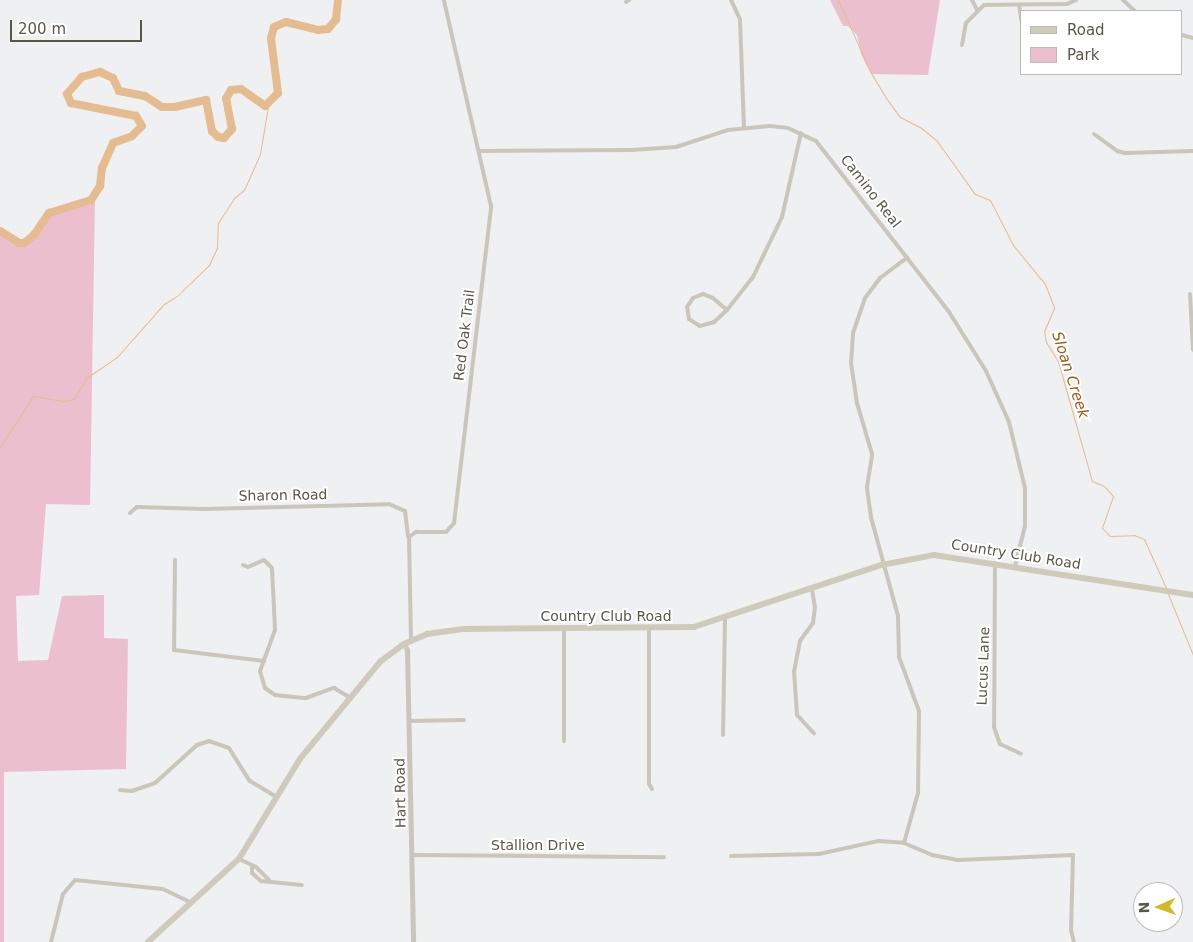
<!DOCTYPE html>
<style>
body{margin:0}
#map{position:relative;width:1193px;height:942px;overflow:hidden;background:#eef0f1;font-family:"DejaVu Sans",sans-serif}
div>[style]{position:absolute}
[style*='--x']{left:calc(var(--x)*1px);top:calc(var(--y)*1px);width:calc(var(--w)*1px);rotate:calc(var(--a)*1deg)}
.green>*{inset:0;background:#ebbfcd}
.stream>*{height:1px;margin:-0.5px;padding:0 0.5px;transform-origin:0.5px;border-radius:0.5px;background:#e5bb90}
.river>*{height:8px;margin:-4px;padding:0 4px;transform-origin:4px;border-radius:4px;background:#e5bb90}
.minor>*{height:4px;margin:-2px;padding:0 2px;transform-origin:2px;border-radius:2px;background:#cac6bb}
.tertiary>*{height:5px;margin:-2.5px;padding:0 2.5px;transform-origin:2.5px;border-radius:2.5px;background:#cac6bb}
.secondary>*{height:5.5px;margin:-2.75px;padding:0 2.75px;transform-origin:2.75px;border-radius:2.75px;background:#cfcbbb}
span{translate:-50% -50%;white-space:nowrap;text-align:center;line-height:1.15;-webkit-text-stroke:4px #fff;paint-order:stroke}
.street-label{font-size:14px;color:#5a5648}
.water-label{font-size:15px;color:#9e5b17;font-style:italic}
.legend{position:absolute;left:1020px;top:10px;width:162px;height:65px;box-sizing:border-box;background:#fff;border:1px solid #bdbbb6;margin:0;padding:6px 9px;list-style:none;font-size:15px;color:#5a5648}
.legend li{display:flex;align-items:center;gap:10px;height:25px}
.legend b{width:25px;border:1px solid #bdbbb6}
.north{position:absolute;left:1133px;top:882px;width:50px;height:50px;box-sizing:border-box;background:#fff;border:1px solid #bdbbb6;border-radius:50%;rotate:268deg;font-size:14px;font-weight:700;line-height:20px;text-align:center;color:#5a5648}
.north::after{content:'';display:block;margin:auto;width:18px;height:22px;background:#d2ba26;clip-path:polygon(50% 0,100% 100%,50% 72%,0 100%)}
.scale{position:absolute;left:10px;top:20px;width:132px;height:22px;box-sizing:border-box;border:2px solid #5a5648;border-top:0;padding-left:6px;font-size:15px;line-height:18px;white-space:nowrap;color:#5a5648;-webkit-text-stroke:4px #fff;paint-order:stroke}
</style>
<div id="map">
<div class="green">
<div style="clip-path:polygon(830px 0,940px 0,928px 75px,871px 74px,861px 54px,857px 35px,848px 26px,843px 26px)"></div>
<div style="clip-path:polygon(95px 197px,90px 505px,46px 504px,39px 595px,16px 596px,18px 661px,48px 660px,62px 596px,104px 595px,104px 638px,128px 639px,126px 769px,4px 772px,4px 942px,0 942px,0 231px,18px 244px,24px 243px,35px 235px,50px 213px)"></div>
</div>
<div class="stream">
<div style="--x:838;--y:0;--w:80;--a:65.7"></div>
<div style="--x:871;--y:73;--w:29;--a:59"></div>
<div style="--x:886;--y:98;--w:24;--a:54"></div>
<div style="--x:900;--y:117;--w:22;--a:27"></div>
<div style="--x:920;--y:127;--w:22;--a:39"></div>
<div style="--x:937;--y:141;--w:65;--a:54.4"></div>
<div style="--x:975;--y:194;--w:16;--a:22"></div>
<div style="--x:990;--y:200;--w:51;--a:62.9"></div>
<div style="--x:1013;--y:245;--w:50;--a:50.6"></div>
<div style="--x:1045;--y:284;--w:26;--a:69"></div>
<div style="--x:1054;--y:308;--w:25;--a:113"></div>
<div style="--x:1044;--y:331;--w:11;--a:80"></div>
<div style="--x:1046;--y:342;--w:22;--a:58"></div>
<div style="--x:1058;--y:361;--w:125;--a:74.2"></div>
<div style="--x:1092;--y:481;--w:13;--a:23"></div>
<div style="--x:1104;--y:486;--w:13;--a:48"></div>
<div style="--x:1113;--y:496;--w:34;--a:109"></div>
<div style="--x:1102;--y:528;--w:11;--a:45"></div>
<div style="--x:1110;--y:536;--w:24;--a:-2"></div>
<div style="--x:1134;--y:535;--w:11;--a:22"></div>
<div style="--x:1144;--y:539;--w:54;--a:65.8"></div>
<div style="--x:0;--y:447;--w:61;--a:-57.1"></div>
<div style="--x:33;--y:396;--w:30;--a:9"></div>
<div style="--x:63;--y:401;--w:11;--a:-10"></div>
<div style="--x:74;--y:399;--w:24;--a:-60"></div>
<div style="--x:86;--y:378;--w:36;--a:-34"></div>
<div style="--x:116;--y:358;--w:72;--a:-48.4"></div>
<div style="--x:164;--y:304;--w:15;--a:-32"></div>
<div style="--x:177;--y:296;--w:45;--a:-44.1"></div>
<div style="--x:209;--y:265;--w:19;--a:-65"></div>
<div style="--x:217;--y:248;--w:25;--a:-88"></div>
<div style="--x:218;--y:223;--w:30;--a:-57"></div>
<div style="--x:234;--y:198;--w:13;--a:-39"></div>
<div style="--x:244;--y:190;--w:39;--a:-66"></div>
<div style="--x:260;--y:154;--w:49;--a:-80.5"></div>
<div style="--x:1168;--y:594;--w:66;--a:67.7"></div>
</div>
<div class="river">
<div style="--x:0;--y:231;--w:22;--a:32"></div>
<div style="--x:19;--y:243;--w:5;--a:0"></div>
<div style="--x:24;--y:243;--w:13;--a:-39"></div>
<div style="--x:34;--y:235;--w:27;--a:-56"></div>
<div style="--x:49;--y:213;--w:44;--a:-17.2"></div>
<div style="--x:91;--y:200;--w:17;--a:-57"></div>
<div style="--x:100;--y:186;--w:18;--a:-84"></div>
<div style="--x:102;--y:168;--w:27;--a:-66"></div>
<div style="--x:113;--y:143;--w:20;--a:-20"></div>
<div style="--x:132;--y:136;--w:14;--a:-45"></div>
<div style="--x:142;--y:126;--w:12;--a:-121"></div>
<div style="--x:136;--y:116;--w:66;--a:-168.7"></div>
<div style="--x:71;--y:103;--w:10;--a:-114"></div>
<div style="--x:67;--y:94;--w:23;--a:-49"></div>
<div style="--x:82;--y:77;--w:19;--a:-16"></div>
<div style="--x:100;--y:72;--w:14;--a:25"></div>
<div style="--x:113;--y:78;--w:14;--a:65"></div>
<div style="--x:119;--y:91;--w:26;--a:11"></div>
<div style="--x:145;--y:96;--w:20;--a:33"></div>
<div style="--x:162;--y:107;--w:13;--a:0"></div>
<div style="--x:175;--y:107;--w:32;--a:-13"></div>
<div style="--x:206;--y:100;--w:32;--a:79"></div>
<div style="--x:212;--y:131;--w:8;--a:45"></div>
<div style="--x:218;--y:137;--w:6;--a:9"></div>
<div style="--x:224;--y:138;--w:12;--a:-48"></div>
<div style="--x:232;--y:129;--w:31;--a:-101"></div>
<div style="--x:226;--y:99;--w:10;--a:-61"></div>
<div style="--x:231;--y:90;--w:10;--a:-6"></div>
<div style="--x:241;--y:89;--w:29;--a:35"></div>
<div style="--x:265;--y:106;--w:18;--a:-45"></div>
<div style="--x:278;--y:93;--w:55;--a:-97.3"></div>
<div style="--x:271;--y:38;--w:11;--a:-75"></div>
<div style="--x:274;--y:27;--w:13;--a:-23"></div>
<div style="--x:286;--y:22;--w:33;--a:14"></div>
<div style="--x:318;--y:30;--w:10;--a:-6"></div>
<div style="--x:328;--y:29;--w:13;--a:-51"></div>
<div style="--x:336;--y:19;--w:19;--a:-84"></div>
</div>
<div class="minor">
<div style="--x:731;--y:0;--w:21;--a:65"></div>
<div style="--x:740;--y:19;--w:109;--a:87.9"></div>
<div style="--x:972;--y:0;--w:11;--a:63"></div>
<div style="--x:1123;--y:0;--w:16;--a:43"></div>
<div style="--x:626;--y:2;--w:4;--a:-34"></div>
<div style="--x:1019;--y:5;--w:20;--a:81"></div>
<div style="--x:1182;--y:35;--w:11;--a:15"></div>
<div style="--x:962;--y:45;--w:22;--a:-80"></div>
<div style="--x:966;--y:23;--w:25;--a:-45"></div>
<div style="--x:984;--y:5;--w:83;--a:-0.7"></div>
<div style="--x:1067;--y:4;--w:10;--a:-24"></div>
<div style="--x:1094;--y:134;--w:29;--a:36"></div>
<div style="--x:1117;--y:151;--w:8;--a:14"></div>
<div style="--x:1125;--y:153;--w:68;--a:-1.7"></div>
<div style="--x:480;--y:151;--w:152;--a:-0.4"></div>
<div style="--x:632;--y:150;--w:44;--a:-3.9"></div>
<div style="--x:676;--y:147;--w:55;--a:-18.1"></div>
<div style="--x:728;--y:130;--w:42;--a:-5.4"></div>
<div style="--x:770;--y:126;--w:18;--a:6"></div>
<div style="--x:788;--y:128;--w:31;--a:25"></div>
<div style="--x:816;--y:141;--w:217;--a:52.1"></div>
<div style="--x:949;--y:312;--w:70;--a:57.9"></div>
<div style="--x:986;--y:371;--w:56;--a:65.7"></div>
<div style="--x:1009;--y:422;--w:68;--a:76.4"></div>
<div style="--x:1025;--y:488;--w:38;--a:90"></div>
<div style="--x:1025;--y:526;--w:41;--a:104"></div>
<div style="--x:703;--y:294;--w:11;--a:22"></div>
<div style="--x:713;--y:298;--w:18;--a:41"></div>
<div style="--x:727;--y:310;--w:18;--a:137"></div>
<div style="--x:714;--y:322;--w:15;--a:164"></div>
<div style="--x:700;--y:326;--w:13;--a:-148"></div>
<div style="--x:689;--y:319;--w:12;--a:-99"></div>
<div style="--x:687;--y:307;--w:11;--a:-56"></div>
<div style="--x:693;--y:298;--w:11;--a:-22"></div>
<div style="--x:1190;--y:294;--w:56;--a:86.9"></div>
<div style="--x:727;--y:310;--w:42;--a:-51.8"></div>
<div style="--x:753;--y:277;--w:67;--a:-64.2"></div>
<div style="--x:782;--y:217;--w:86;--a:-77.3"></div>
<div style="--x:130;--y:513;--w:9;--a:-41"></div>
<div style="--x:137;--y:507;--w:67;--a:1.7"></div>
<div style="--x:204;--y:509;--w:185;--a:-1.5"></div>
<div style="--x:389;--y:504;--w:17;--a:24"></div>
<div style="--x:405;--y:511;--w:26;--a:83"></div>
<div style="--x:175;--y:560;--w:90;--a:90.6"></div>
<div style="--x:174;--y:650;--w:91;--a:7"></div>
<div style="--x:995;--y:563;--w:164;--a:90.3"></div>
<div style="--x:994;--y:727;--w:18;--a:71"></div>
<div style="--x:1000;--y:744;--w:23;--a:25"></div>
<div style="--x:243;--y:565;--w:5;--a:22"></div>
<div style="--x:248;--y:567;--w:17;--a:-24"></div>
<div style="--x:264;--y:560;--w:11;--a:45"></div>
<div style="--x:272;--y:568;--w:62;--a:87.2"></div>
<div style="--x:275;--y:630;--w:44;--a:110.1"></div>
<div style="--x:260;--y:671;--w:18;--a:74"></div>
<div style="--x:265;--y:688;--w:12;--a:35"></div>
<div style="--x:275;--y:695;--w:31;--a:6"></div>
<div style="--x:306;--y:698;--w:30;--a:-20"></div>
<div style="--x:334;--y:688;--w:17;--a:31"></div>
<div style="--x:812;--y:589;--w:18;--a:81"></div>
<div style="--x:815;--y:607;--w:16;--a:97"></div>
<div style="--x:813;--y:623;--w:22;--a:126"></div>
<div style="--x:800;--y:641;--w:31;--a:101"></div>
<div style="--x:794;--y:671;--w:44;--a:86.1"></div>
<div style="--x:797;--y:715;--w:25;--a:47"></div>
<div style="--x:564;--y:629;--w:112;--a:90"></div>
<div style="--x:649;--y:629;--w:155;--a:90"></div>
<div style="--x:649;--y:784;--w:6;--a:59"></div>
<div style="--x:411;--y:640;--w:103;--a:-91.1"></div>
<div style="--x:409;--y:537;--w:9;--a:-36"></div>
<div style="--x:416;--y:532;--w:30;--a:0"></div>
<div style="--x:446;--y:532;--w:12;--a:-48"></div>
<div style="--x:454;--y:523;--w:319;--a:-83.3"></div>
<div style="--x:491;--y:206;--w:211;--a:-102.9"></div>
<div style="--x:409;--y:721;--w:55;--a:-1"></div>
<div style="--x:723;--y:735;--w:116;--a:-89"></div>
<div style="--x:120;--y:790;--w:12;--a:5"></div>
<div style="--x:132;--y:791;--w:24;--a:-19"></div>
<div style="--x:155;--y:783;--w:57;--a:-42.1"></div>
<div style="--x:197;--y:745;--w:13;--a:-18"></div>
<div style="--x:209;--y:741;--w:21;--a:19"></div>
<div style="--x:229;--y:748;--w:39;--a:58"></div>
<div style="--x:250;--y:781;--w:31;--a:31"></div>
<div style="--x:904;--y:843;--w:52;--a:-74.4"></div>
<div style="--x:918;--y:793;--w:82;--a:-89.3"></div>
<div style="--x:919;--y:711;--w:58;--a:-110.3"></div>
<div style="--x:899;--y:657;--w:41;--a:-91.4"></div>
<div style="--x:898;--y:616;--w:103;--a:-105.3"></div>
<div style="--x:871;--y:517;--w:30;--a:-98"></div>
<div style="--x:867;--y:487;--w:33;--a:-81"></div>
<div style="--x:872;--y:454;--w:53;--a:-106.4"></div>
<div style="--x:857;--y:403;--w:40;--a:-98.5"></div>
<div style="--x:851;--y:363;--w:30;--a:-86"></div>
<div style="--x:853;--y:333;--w:37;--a:-71"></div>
<div style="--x:865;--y:298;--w:25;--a:-53"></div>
<div style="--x:880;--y:278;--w:34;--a:-37"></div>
<div style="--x:412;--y:855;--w:252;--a:0.5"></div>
<div style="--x:731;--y:856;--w:88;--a:-1.3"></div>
<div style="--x:819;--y:854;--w:60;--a:-12.4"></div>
<div style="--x:878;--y:841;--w:26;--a:4"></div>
<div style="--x:904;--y:843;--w:30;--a:23"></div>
<div style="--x:932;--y:855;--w:26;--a:11"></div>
<div style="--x:958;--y:860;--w:115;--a:-2.5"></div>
<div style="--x:1073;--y:855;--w:75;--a:91.5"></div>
<div style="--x:1071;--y:930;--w:12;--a:76"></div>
<div style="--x:239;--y:859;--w:19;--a:25"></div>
<div style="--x:256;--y:867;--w:18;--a:45"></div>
<div style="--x:252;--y:867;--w:6;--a:90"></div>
<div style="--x:252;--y:873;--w:12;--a:42"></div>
<div style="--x:261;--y:881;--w:41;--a:5.6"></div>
<div style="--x:51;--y:942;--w:49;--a:-76"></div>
<div style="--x:63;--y:894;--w:18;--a:-49"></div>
<div style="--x:75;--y:880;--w:88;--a:5.8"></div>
<div style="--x:163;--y:889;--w:32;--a:26"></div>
</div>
<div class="tertiary">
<div style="--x:404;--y:644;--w:7;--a:63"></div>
<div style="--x:407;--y:650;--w:292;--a:88.8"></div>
</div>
<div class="secondary">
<div style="--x:148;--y:942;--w:123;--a:-42.4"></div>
<div style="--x:239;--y:859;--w:117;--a:-58.6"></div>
<div style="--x:300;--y:759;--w:126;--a:-50.5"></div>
<div style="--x:380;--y:662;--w:30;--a:-37"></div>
<div style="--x:404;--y:644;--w:25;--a:-23"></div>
<div style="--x:427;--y:634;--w:36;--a:-8"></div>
<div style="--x:463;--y:629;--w:231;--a:-0.5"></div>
<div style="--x:694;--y:627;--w:198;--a:-18.3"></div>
<div style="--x:882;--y:565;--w:53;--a:-10.9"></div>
<div style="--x:934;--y:555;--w:262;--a:8.8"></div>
</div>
<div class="street-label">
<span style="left:871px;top:191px;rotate:52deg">Camino Real</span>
<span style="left:464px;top:335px;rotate:-83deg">Red Oak Trail</span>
<span style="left:283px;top:495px;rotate:-1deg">Sharon Road</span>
<span style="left:1016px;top:554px;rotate:9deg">Country Club Road</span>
<span style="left:606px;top:616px">Country Club Road</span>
<span style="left:983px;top:666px;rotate:-88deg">Lucus Lane</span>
<span style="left:400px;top:793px;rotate:-91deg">Hart Road</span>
<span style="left:538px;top:845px">Stallion Drive</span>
</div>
<div class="water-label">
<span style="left:1070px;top:375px;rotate:72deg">Sloan Creek</span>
</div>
<ul class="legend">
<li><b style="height:6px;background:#cfcbbb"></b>Road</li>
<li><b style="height:14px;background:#ebbfcd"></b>Park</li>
</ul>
<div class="north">N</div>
<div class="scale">200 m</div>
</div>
